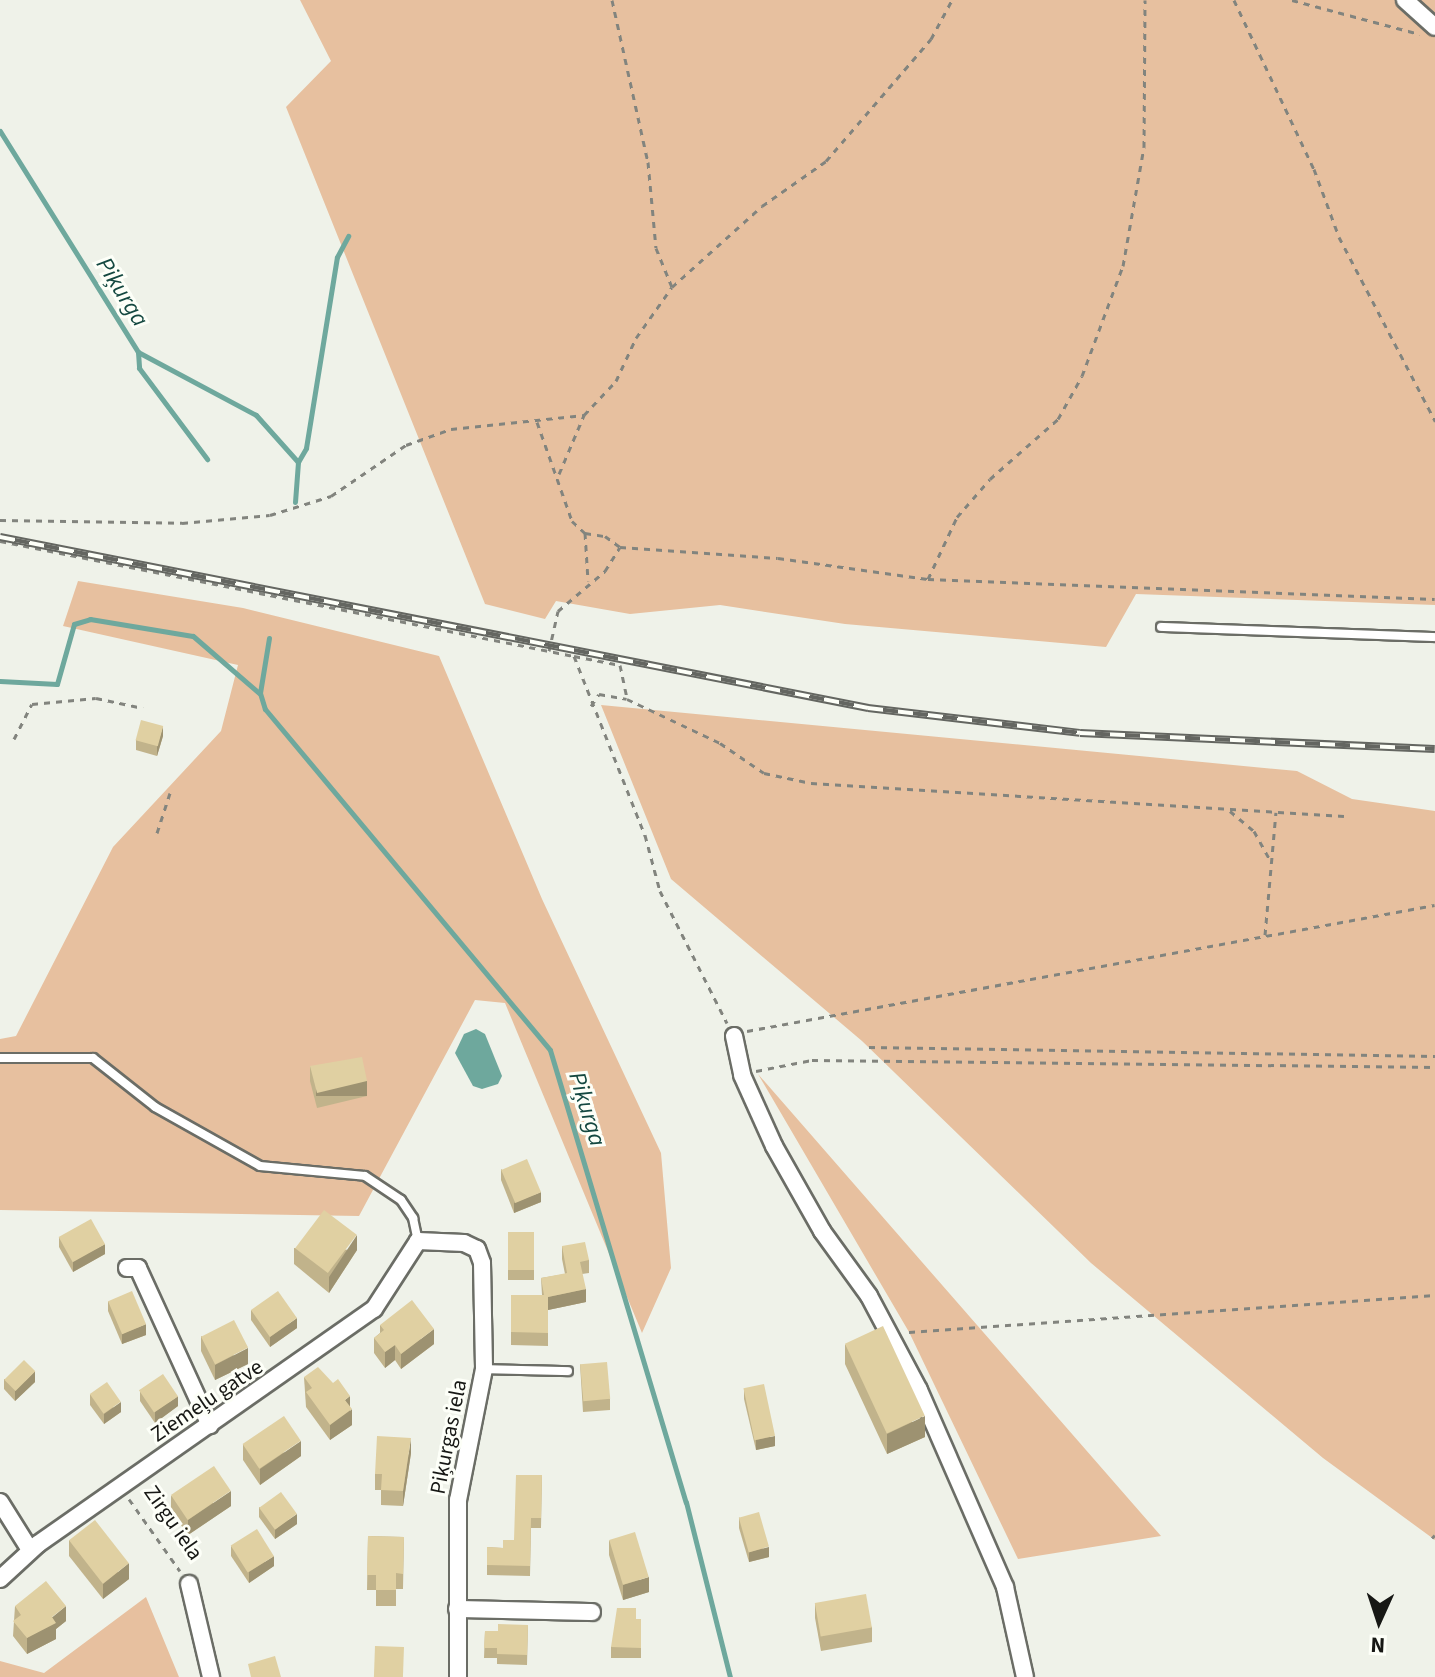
<!DOCTYPE html>
<meta charset="utf-8">
<style>
body{margin:0}
#map{position:relative;width:1435px;height:1677px;overflow:hidden;background:#eff2e9;font-family:"Source Sans 3",sans-serif}
div>[style]{position:absolute}
[style*='--x']{left:calc(var(--x)*1px);top:calc(var(--y)*1px);width:calc(var(--w)*1px);rotate:calc(var(--a)*1deg)}
.green>*{inset:0;background:#e7c09f}
.water>*{inset:0;background:#6ea89d}
.stream>*{height:5px;margin:-2.5px;padding:0 2.5px;transform-origin:2.5px;border-radius:2.5px;background:#6ea89d}
.path>*{height:3px;margin-top:-1.5px;transform-origin:0;background:repeating-linear-gradient(90deg,#82847e 0 6px,transparent 0 12px)}
.roads{filter:drop-shadow(2px 0 #6b6d66) drop-shadow(-2px 0 #6b6d66) drop-shadow(0 2px #6b6d66) drop-shadow(0 -2px #6b6d66)}
.service>*{height:8px;margin:-4px;padding:0 4px;transform-origin:4px;border-radius:4px;background:#fff}
.minor>*{height:16px;margin:-8px;padding:0 8px;transform-origin:8px;border-radius:8px;background:#fff}
.rail>*{height:8px;margin-top:-4px;transform-origin:0;background:repeating-linear-gradient(90deg,#fdfff8 0 15px,#646661 0 30px);box-sizing:border-box;border-block:2px solid #646661}
.wall>*{inset:0;background:#c1b38b;transform-origin:0 0}
.shaded-wall>*{inset:0;background:#9d9271;transform-origin:0 0}
.building>*{inset:0;background:#e0d0a2;transform-origin:0 0}
span{translate:-50% -50%;white-space:nowrap;text-align:center;line-height:1.15;-webkit-text-stroke:6px #fdfff8;paint-order:stroke}
.street-label{font-size:22px;color:#171815}
.water-label{font-size:24px;color:#144840;font-style:italic}
.north{position:absolute;left:1339px;top:1581px;width:80px;height:80px;-webkit-text-stroke:6px #fdfff8;paint-order:stroke;rotate:183deg;font-size:22px;font-weight:700;line-height:32px;text-align:center;color:#171815}
.north::after{content:'';display:block;margin:auto;width:28px;height:36px;background:#171815;clip-path:polygon(50% 0,100% 100%,50% 72%,0 100%)}
</style>
<div id="map">
<div class="green">
<div style="clip-path:polygon(300px 0,1435px 0,1435px 605px,1136px 594px,1106px 647px,845px 624px,720px 605px,630px 614px,556px 601px,545px 619px,485px 604px,286px 107px,331px 61px)"></div>
<div style="clip-path:polygon(78px 581px,243px 608px,439px 656px,542px 899px,661px 1153px,671px 1268px,642px 1333px,505px 1003px,475px 1000px,359px 1216px,0 1210px,0 1039px,16px 1036px,113px 847px,221px 731px,238px 665px,63px 626px)"></div>
<div style="clip-path:polygon(601px 705px,1297px 771px,1352px 799px,1435px 811px,1435px 1540px,1323px 1458px,1091px 1263px,862px 1041px,671px 879px)"></div>
<div style="clip-path:polygon(758px 1074px,1161px 1536px,1018px 1559px,909px 1332px)"></div>
<div style="clip-path:polygon(146px 1597px,179px 1677px,0 1677px,0 1661px,44px 1673px)"></div>
</div>
<div class="water">
<div style="clip-path:polygon(476px 1029px,485px 1034px,502px 1076px,498px 1084px,482px 1089px,473px 1086px,455px 1053px,464px 1034px)"></div>
</div>
<div class="stream">
<div style="--x:0;--y:131;--w:261;--a:58"></div>
<div style="--x:138;--y:352;--w:134;--a:28.1"></div>
<div style="--x:256;--y:415;--w:63;--a:48.2"></div>
<div style="--x:298;--y:462;--w:40;--a:94.3"></div>
<div style="--x:138;--y:352;--w:16;--a:86"></div>
<div style="--x:139;--y:368;--w:114;--a:53.2"></div>
<div style="--x:298;--y:462;--w:16;--a:-60"></div>
<div style="--x:306;--y:448;--w:193;--a:-80.8"></div>
<div style="--x:337;--y:257;--w:24;--a:-62"></div>
<div style="--x:269;--y:638;--w:56;--a:99.3"></div>
<div style="--x:260;--y:693;--w:17;--a:73"></div>
<div style="--x:265;--y:709;--w:444;--a:50.1"></div>
<div style="--x:550;--y:1050;--w:472;--a:73.3"></div>
<div style="--x:686;--y:1502;--w:180;--a:75.9"></div>
<div style="--x:0;--y:681;--w:57;--a:3"></div>
<div style="--x:57;--y:684;--w:62;--a:-74.2"></div>
<div style="--x:74;--y:624;--w:17;--a:-17"></div>
<div style="--x:90;--y:619;--w:104;--a:9.4"></div>
<div style="--x:193;--y:636;--w:87;--a:40.8"></div>
</div>
<div class="path">
<div style="--x:612;--y:0;--w:166;--a:77.5"></div>
<div style="--x:648;--y:162;--w:86;--a:84.7"></div>
<div style="--x:656;--y:248;--w:42;--a:67.7"></div>
<div style="--x:1234;--y:0;--w:187;--a:64.7"></div>
<div style="--x:1314;--y:169;--w:72;--a:69.8"></div>
<div style="--x:1339;--y:237;--w:208;--a:62.4"></div>
<div style="--x:1292;--y:0;--w:132;--a:14.9"></div>
<div style="--x:537;--y:422;--w:105;--a:70.5"></div>
<div style="--x:572;--y:521;--w:18;--a:43"></div>
<div style="--x:585;--y:533;--w:20;--a:9"></div>
<div style="--x:605;--y:536;--w:19;--a:36"></div>
<div style="--x:620;--y:547;--w:158;--a:4"></div>
<div style="--x:778;--y:558;--w:151;--a:8"></div>
<div style="--x:928;--y:579;--w:507;--a:2.26"></div>
<div style="--x:559;--y:474;--w:64;--a:-67"></div>
<div style="--x:0;--y:520;--w:182;--a:0.9"></div>
<div style="--x:182;--y:523;--w:88;--a:-5.2"></div>
<div style="--x:270;--y:515;--w:64;--a:-17.3"></div>
<div style="--x:331;--y:496;--w:91;--a:-34.2"></div>
<div style="--x:406;--y:445;--w:48;--a:-19.6"></div>
<div style="--x:451;--y:429;--w:134;--a:-6"></div>
<div style="--x:584;--y:415;--w:47;--a:-46.7"></div>
<div style="--x:616;--y:381;--w:47;--a:-65.1"></div>
<div style="--x:636;--y:338;--w:62;--a:-54.8"></div>
<div style="--x:672;--y:287;--w:121;--a:-42"></div>
<div style="--x:762;--y:206;--w:78;--a:-35.1"></div>
<div style="--x:826;--y:161;--w:161;--a:-49.3"></div>
<div style="--x:931;--y:39;--w:44;--a:-61.7"></div>
<div style="--x:585;--y:533;--w:48;--a:86.4"></div>
<div style="--x:0;--y:541;--w:585;--a:11.33"></div>
<div style="--x:574;--y:656;--w:193;--a:68.4"></div>
<div style="--x:645;--y:835;--w:58;--a:75"></div>
<div style="--x:660;--y:891;--w:148;--a:63.1"></div>
<div style="--x:928;--y:579;--w:68;--a:-64.9"></div>
<div style="--x:957;--y:517;--w:50;--a:-49"></div>
<div style="--x:990;--y:479;--w:91;--a:-41.4"></div>
<div style="--x:1058;--y:419;--w:49;--a:-60.8"></div>
<div style="--x:1082;--y:376;--w:117;--a:-69.6"></div>
<div style="--x:1123;--y:266;--w:121;--a:-80"></div>
<div style="--x:1144;--y:147;--w:147;--a:-89.6"></div>
<div style="--x:549;--y:651;--w:41;--a:-77.3"></div>
<div style="--x:558;--y:611;--w:62;--a:-40.4"></div>
<div style="--x:605;--y:571;--w:28;--a:-58"></div>
<div style="--x:574;--y:656;--w:47;--a:11.1"></div>
<div style="--x:620;--y:665;--w:35;--a:78"></div>
<div style="--x:591;--y:706;--w:14;--a:-56"></div>
<div style="--x:599;--y:694;--w:28;--a:10"></div>
<div style="--x:627;--y:699;--w:103;--a:25.3"></div>
<div style="--x:720;--y:743;--w:53;--a:34.3"></div>
<div style="--x:764;--y:773;--w:48;--a:12"></div>
<div style="--x:811;--y:783;--w:534;--a:3.54"></div>
<div style="--x:14;--y:739;--w:39;--a:-63"></div>
<div style="--x:32;--y:704;--w:64;--a:-5.4"></div>
<div style="--x:96;--y:698;--w:48;--a:12"></div>
<div style="--x:1230;--y:811;--w:31;--a:40"></div>
<div style="--x:1254;--y:831;--w:33;--a:61"></div>
<div style="--x:157;--y:833;--w:42;--a:-72"></div>
<div style="--x:1265;--y:935;--w:123;--a:-84.9"></div>
<div style="--x:747;--y:1031;--w:699;--a:-10.38"></div>
<div style="--x:869;--y:1047;--w:566;--a:0.91"></div>
<div style="--x:756;--y:1071;--w:57;--a:-11.1"></div>
<div style="--x:812;--y:1060;--w:623;--a:0.64"></div>
<div style="--x:909;--y:1332;--w:527;--a:-4.02"></div>
<div style="--x:129;--y:1499;--w:88;--a:54.7"></div>
<div style="--x:1432;--y:1538;--w:4;--a:-45"></div>
</div>
<div class="roads">
<div class="service">
<div style="--x:1161;--y:627;--w:274;--a:2.1"></div>
<div style="--x:0;--y:1058;--w:93;--a:0"></div>
<div style="--x:93;--y:1058;--w:79;--a:38.3"></div>
<div style="--x:155;--y:1107;--w:120;--a:29.3"></div>
<div style="--x:260;--y:1166;--w:105;--a:5.4"></div>
<div style="--x:365;--y:1176;--w:43;--a:33.7"></div>
<div style="--x:401;--y:1200;--w:22;--a:56"></div>
<div style="--x:413;--y:1218;--w:24;--a:78"></div>
<div style="--x:484;--y:1369;--w:84;--a:1.4"></div>
</div>
<div class="minor">
<div style="--x:1405;--y:0;--w:40;--a:42"></div>
<div style="--x:734;--y:1036;--w:40;--a:78"></div>
<div style="--x:742;--y:1075;--w:78;--a:65.7"></div>
<div style="--x:774;--y:1146;--w:98;--a:60.5"></div>
<div style="--x:822;--y:1231;--w:80;--a:54.1"></div>
<div style="--x:869;--y:1296;--w:106;--a:62"></div>
<div style="--x:919;--y:1390;--w:215;--a:66.4"></div>
<div style="--x:1005;--y:1587;--w:92;--a:77.5"></div>
<div style="--x:127;--y:1268;--w:11;--a:0"></div>
<div style="--x:138;--y:1268;--w:173;--a:65.4"></div>
<div style="--x:0;--y:1502;--w:57;--a:58"></div>
<div style="--x:0;--y:1579;--w:52;--a:-42.6"></div>
<div style="--x:38;--y:1544;--w:410;--a:-35"></div>
<div style="--x:374;--y:1309;--w:81;--a:-57.1"></div>
<div style="--x:418;--y:1241;--w:46;--a:2.5"></div>
<div style="--x:464;--y:1243;--w:14;--a:25"></div>
<div style="--x:477;--y:1249;--w:15;--a:70"></div>
<div style="--x:482;--y:1263;--w:106;--a:88.9"></div>
<div style="--x:484;--y:1369;--w:134;--a:101.2"></div>
<div style="--x:458;--y:1500;--w:177;--a:90"></div>
<div style="--x:189;--y:1584;--w:96;--a:76.7"></div>
<div style="--x:457;--y:1609;--w:135;--a:1.3"></div>
</div>
</div>
<div class="rail">
<div style="--x:0;--y:537;--w:885;--a:11.14"></div>
<div style="--x:868;--y:708;--w:213;--a:6.7"></div>
<div style="--x:1080;--y:733;--w:355;--a:2.6"></div>
</div>
<div class="wall">
<div style="clip-path:polygon(163px 736px,157px 756px,136px 750px,136px 740px)"></div>
<div style="clip-path:polygon(310px 1066px,367px 1096px,317px 1108px,310px 1081px)"></div>
<div style="clip-path:polygon(501px 1169px,541px 1202px,514px 1213px,501px 1180px)"></div>
<div style="left:508px;top:1232px;width:26px;height:48px"></div>
<div style="clip-path:polygon(59px 1237px,105px 1254px,73px 1272px,59px 1247px)"></div>
<div style="clip-path:polygon(562px 1246px,589px 1260px,589px 1273px,582px 1274px,586px 1302px,548px 1310px,548px 1346px,511px 1345px,511px 1295px,542px 1295px,541px 1278px,565px 1274px,562px 1259px)"></div>
<div style="clip-path:polygon(294px 1248px,357px 1250px,329px 1293px,294px 1264px)"></div>
<div style="clip-path:polygon(108px 1301px,146px 1335px,122px 1344px,108px 1311px)"></div>
<div style="clip-path:polygon(251px 1310px,297px 1328px,270px 1347px,251px 1320px)"></div>
<div style="clip-path:polygon(380px 1325px,434px 1344px,401px 1369px,395px 1360px,385px 1368px,374px 1353px,374px 1338px,380px 1333px)"></div>
<div style="clip-path:polygon(201px 1336px,248px 1364px,215px 1380px,201px 1351px)"></div>
<div style="clip-path:polygon(845px 1344px,925px 1437px,887px 1454px,845px 1364px)"></div>
<div style="clip-path:polygon(580px 1364px,610px 1399px,610px 1410px,583px 1412px)"></div>
<div style="clip-path:polygon(304px 1377px,350px 1407px,352px 1425px,330px 1440px,306px 1407px)"></div>
<div style="clip-path:polygon(4px 1379px,35px 1382px,15px 1401px,4px 1389px)"></div>
<div style="clip-path:polygon(744px 1389px,775px 1446px,756px 1450px,744px 1399px)"></div>
<div style="clip-path:polygon(140px 1391px,178px 1406px,155px 1423px,140px 1401px)"></div>
<div style="clip-path:polygon(90px 1394px,121px 1412px,104px 1424px,90px 1405px)"></div>
<div style="clip-path:polygon(243px 1444px,301px 1456px,260px 1485px,243px 1460px)"></div>
<div style="clip-path:polygon(411px 1453px,403px 1506px,381px 1505px,381px 1490px,375px 1490px,375px 1474px)"></div>
<div style="clip-path:polygon(542px 1475px,541px 1528px,531px 1528px,530px 1576px,487px 1575px,487px 1547px,503px 1548px,514px 1540px)"></div>
<div style="clip-path:polygon(171px 1496px,231px 1506px,188px 1535px,171px 1511px)"></div>
<div style="clip-path:polygon(259px 1507px,297px 1524px,275px 1539px,259px 1517px)"></div>
<div style="clip-path:polygon(739px 1517px,769px 1557px,749px 1562px,739px 1528px)"></div>
<div style="clip-path:polygon(368px 1536px,404px 1537px,403px 1589px,396px 1589px,396px 1606px,376px 1606px,376px 1590px,367px 1590px)"></div>
<div style="clip-path:polygon(69px 1540px,129px 1579px,103px 1599px,69px 1556px)"></div>
<div style="clip-path:polygon(609px 1540px,649px 1592px,623px 1600px,609px 1555px)"></div>
<div style="clip-path:polygon(231px 1546px,274px 1566px,249px 1583px,231px 1556px)"></div>
<div style="clip-path:polygon(815px 1603px,872px 1627px,872px 1642px,821px 1651px,815px 1618px)"></div>
<div style="clip-path:polygon(15px 1606px,66px 1621px,56px 1629px,56px 1639px,27px 1654px,13px 1636px)"></div>
<div style="clip-path:polygon(636px 1619px,641px 1619px,641px 1658px,611px 1658px,611px 1647px)"></div>
<div style="clip-path:polygon(528px 1625px,527px 1665px,497px 1664px,497px 1658px,484px 1658px,485px 1631px,498px 1631px)"></div>
</div>
<div class="shaded-wall">
<div style="clip-path:polygon(163px 726px,163px 736px,157px 756px,157px 746px)"></div>
<div style="left:367px;top:1081px;width:15px;height:51px;rotate:90deg"></div>
<div style="clip-path:polygon(541px 1192px,541px 1202px,514px 1213px,514px 1203px)"></div>
<div style="clip-path:polygon(357px 1235px,357px 1250px,329px 1293px,329px 1277px)"></div>
<div style="clip-path:polygon(105px 1244px,105px 1254px,73px 1272px,73px 1261px)"></div>
<div style="clip-path:polygon(586px 1289px,586px 1302px,548px 1310px,548px 1346px,548px 1297px)"></div>
<div style="clip-path:polygon(297px 1318px,297px 1328px,270px 1347px,270px 1337px)"></div>
<div style="clip-path:polygon(146px 1324px,146px 1335px,122px 1344px,122px 1334px)"></div>
<div style="clip-path:polygon(434px 1329px,434px 1344px,401px 1369px,401px 1354px)"></div>
<div style="clip-path:polygon(395px 1345px,395px 1360px,385px 1368px,385px 1352px)"></div>
<div style="clip-path:polygon(248px 1348px,248px 1364px,215px 1380px,215px 1365px)"></div>
<div style="clip-path:polygon(35px 1371px,35px 1382px,15px 1401px,15px 1391px)"></div>
<div style="clip-path:polygon(178px 1396px,178px 1406px,155px 1423px,155px 1412px)"></div>
<div style="clip-path:polygon(350px 1396px,350px 1411px,352px 1409px,352px 1425px,330px 1440px,330px 1425px,345px 1400px)"></div>
<div style="clip-path:polygon(121px 1402px,121px 1412px,104px 1424px,104px 1414px)"></div>
<div style="clip-path:polygon(925px 1416px,925px 1437px,887px 1454px,887px 1434px)"></div>
<div style="clip-path:polygon(775px 1436px,775px 1446px,756px 1450px,756px 1440px)"></div>
<div style="clip-path:polygon(411px 1438px,411px 1453px,403px 1506px,403px 1491px)"></div>
<div style="clip-path:polygon(301px 1441px,301px 1456px,260px 1485px,260px 1469px)"></div>
<div style="clip-path:polygon(231px 1491px,231px 1506px,188px 1535px,188px 1520px)"></div>
<div style="clip-path:polygon(297px 1514px,297px 1524px,275px 1539px,275px 1529px)"></div>
<div style="clip-path:polygon(769px 1547px,769px 1557px,749px 1562px,749px 1552px)"></div>
<div style="clip-path:polygon(274px 1556px,274px 1566px,249px 1583px,249px 1572px)"></div>
<div style="clip-path:polygon(129px 1563px,129px 1579px,103px 1599px,103px 1584px)"></div>
<div style="clip-path:polygon(649px 1577px,649px 1592px,623px 1600px,623px 1585px)"></div>
<div style="clip-path:polygon(66px 1606px,66px 1621px,56px 1629px,56px 1639px,27px 1654px,27px 1638px)"></div>
</div>
<div class="building">
<div style="left:141px;top:720px;width:23px;height:21px;rotate:15deg"></div>
<div style="clip-path:polygon(362px 1057px,367px 1081px,317px 1093px,310px 1066px)"></div>
<div style="left:527px;top:1159px;width:36px;height:28px;rotate:67deg"></div>
<div style="left:324px;top:1210px;width:41px;height:48px;rotate:37deg"></div>
<div style="left:91px;top:1219px;width:29px;height:37px;rotate:61deg"></div>
<div style="left:508px;top:1232px;width:26px;height:38px"></div>
<div style="clip-path:polygon(585px 1242px,589px 1260px,580px 1262px,586px 1289px,548px 1297px,548px 1333px,511px 1332px,511px 1295px,544px 1295px,541px 1278px,567px 1273px,562px 1246px)"></div>
<div style="left:132px;top:1291px;width:36px;height:26px;rotate:67deg"></div>
<div style="left:278px;top:1291px;width:33px;height:33px;rotate:55deg"></div>
<div style="clip-path:polygon(412px 1300px,434px 1329px,401px 1354px,395px 1345px,385px 1352px,374px 1338px,384px 1330px,380px 1325px)"></div>
<div style="left:234px;top:1320px;width:31px;height:37px;rotate:63deg"></div>
<div style="left:883px;top:1326px;width:99px;height:42px;rotate:65deg"></div>
<div style="left:24px;top:1360px;width:16px;height:28px;rotate:45deg"></div>
<div style="left:607px;top:1362px;width:37px;height:27px;rotate:85deg"></div>
<div style="clip-path:polygon(318px 1367px,333px 1383px,338px 1379px,350px 1396px,345px 1400px,352px 1409px,330px 1425px,306px 1392px,312px 1388px,304px 1377px)"></div>
<div style="left:163px;top:1374px;width:27px;height:29px;rotate:56deg"></div>
<div style="left:107px;top:1382px;width:24px;height:21px;rotate:55deg"></div>
<div style="left:764px;top:1384px;width:53px;height:21px;rotate:78deg"></div>
<div style="left:284px;top:1416px;width:30px;height:50px;rotate:56deg"></div>
<div style="clip-path:polygon(377px 1436px,411px 1438px,403px 1491px,381px 1490px,382px 1474px,375px 1474px)"></div>
<div style="left:214px;top:1466px;width:30px;height:52px;rotate:56deg"></div>
<div style="clip-path:polygon(516px 1475px,542px 1475px,541px 1518px,531px 1518px,530px 1566px,487px 1565px,487px 1547px,503px 1548px,503px 1540px,514px 1540px)"></div>
<div style="left:281px;top:1492px;width:27px;height:27px;rotate:54deg"></div>
<div style="left:759px;top:1512px;width:36px;height:21px;rotate:74deg"></div>
<div style="left:95px;top:1520px;width:55px;height:33px;rotate:52deg"></div>
<div style="left:257px;top:1529px;width:32px;height:31px;rotate:58deg"></div>
<div style="left:635px;top:1532px;width:47px;height:27px;rotate:73deg"></div>
<div style="clip-path:polygon(368px 1536px,404px 1537px,403px 1574px,396px 1573px,396px 1590px,376px 1590px,376px 1575px,367px 1575px)"></div>
<div style="clip-path:polygon(46px 1581px,66px 1606px,52px 1617px,56px 1623px,27px 1638px,13px 1621px,21px 1615px,15px 1606px)"></div>
<div style="left:866px;top:1594px;width:34px;height:52px;rotate:80deg"></div>
<div style="clip-path:polygon(617px 1608px,636px 1608px,636px 1619px,641px 1619px,641px 1648px,611px 1647px)"></div>
<div style="clip-path:polygon(498px 1624px,528px 1625px,527px 1655px,497px 1654px,497px 1648px,484px 1648px,485px 1631px,498px 1631px)"></div>
<div style="left:375px;top:1646px;width:29px;height:31px;rotate:2deg"></div>
<div style="clip-path:polygon(275px 1656px,281px 1677px,251px 1677px,248px 1664px)"></div>
</div>
<div class="street-label">
<span style="left:207px;top:1401px;rotate:-34deg">Ziemeļu gatve</span>
<span style="left:449px;top:1437px;rotate:-79deg">Piķurgas iela</span>
<span style="left:173px;top:1523px;rotate:55deg">Zirgu iela</span>
</div>
<div class="water-label">
<span style="left:122px;top:292px;rotate:58deg">Piķurga</span>
<span style="left:587px;top:1109px;rotate:73deg">Piķurga</span>
</div>
<div class="north">N</div>
</div>
